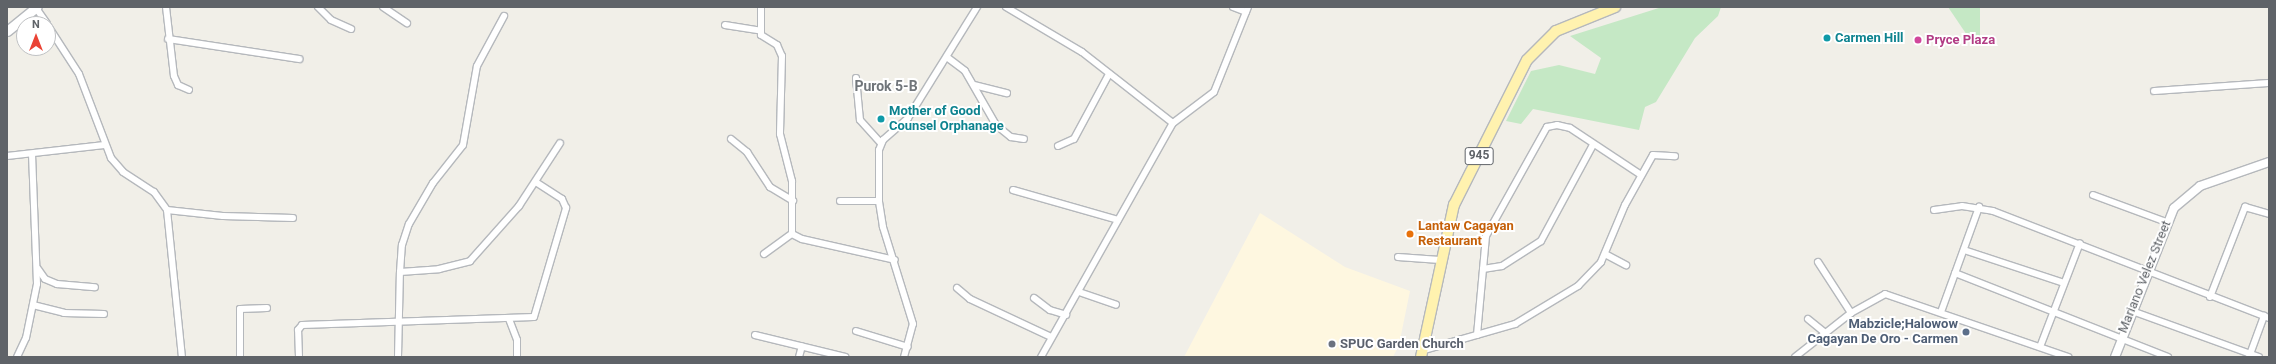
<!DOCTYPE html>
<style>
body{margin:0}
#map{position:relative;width:2276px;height:364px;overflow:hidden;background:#f1efe8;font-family:Roboto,sans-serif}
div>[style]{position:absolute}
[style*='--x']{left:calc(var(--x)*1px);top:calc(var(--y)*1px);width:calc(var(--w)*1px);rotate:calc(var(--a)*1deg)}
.commercial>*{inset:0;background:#fef7e0}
.green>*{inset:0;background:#c5e8c5}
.roads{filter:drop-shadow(1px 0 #b5b8bc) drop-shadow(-1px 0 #b5b8bc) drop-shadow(0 1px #b5b8bc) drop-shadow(0 -1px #b5b8bc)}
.minor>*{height:6px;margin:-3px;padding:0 3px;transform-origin:3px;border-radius:3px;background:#fff}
.tertiary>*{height:8px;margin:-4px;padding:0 4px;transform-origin:4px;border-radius:4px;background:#fff}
.secondary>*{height:9px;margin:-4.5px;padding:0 4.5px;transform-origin:4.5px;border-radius:4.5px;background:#fff}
.primary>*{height:10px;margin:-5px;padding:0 5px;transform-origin:5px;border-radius:5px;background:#fff2af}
.dots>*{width:11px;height:11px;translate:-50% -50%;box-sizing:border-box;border:2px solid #fff;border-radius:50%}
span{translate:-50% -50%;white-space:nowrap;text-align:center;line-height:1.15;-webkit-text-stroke:4px #fff;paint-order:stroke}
.shield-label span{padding:1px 3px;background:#fff;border:1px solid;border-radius:3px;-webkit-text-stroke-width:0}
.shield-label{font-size:12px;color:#5f6368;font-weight:700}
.culture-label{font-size:13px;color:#0d838f;font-weight:700}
.left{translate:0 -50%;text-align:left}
.hotel-label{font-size:13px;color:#b23c85;font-weight:700}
.food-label{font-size:13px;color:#c56008;font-weight:700}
.street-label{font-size:13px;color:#5f6368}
.service-label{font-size:13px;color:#4e5e75;font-weight:700}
.right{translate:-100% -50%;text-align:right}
.worship-label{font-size:13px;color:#5b616d;font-weight:700}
.neighbourhood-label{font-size:14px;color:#70757a;font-weight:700}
.frame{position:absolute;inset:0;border:8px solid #5f6368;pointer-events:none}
.north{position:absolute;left:16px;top:16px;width:40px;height:40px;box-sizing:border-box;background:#fff;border:1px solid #bfc1c3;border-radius:50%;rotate:0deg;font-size:11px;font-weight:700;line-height:16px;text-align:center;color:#5f6368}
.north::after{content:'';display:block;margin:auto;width:14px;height:18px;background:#ea4335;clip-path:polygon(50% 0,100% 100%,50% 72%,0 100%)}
</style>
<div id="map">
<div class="commercial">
<div style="clip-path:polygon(1260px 213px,1345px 267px,1410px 291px,1399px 345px,1393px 357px,1184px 357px)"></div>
</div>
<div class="green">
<div style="clip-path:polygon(1662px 7px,1721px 7px,1718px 16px,1695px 38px,1656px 102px,1645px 107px,1639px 130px,1533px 109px,1521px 124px,1506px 121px,1531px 71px,1559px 65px,1595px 74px,1601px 58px,1570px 36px)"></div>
<div style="clip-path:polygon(1948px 7px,1980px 7px,1980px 41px,1971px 41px)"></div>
</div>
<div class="roads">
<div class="minor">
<div style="--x:166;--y:7;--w:69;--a:83.4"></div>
<div style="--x:174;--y:76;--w:10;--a:66"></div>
<div style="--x:178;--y:85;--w:12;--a:24"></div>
<div style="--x:318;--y:7;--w:18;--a:45"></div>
<div style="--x:331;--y:20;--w:22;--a:24"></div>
<div style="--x:383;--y:7;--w:29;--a:34"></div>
<div style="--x:761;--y:7;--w:28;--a:90"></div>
<div style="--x:761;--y:35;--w:19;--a:32"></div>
<div style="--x:777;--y:45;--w:12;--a:66"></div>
<div style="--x:782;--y:56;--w:78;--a:91.5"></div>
<div style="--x:780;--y:134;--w:49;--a:75.7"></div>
<div style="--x:792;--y:181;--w:53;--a:90"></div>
<div style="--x:1006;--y:7;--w:88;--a:30.6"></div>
<div style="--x:1082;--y:52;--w:115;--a:38"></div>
<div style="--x:1233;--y:7;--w:14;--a:21"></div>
<div style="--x:36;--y:8;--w:19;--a:55"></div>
<div style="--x:725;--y:25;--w:36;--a:9"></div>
<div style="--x:48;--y:26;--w:57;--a:57.1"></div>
<div style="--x:79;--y:74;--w:90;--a:69.1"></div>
<div style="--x:111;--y:158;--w:18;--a:49"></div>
<div style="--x:123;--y:172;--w:37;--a:33"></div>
<div style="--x:154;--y:192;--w:22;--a:54"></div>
<div style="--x:167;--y:210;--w:148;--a:84.2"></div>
<div style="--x:168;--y:39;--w:133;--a:8.7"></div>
<div style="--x:948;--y:58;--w:21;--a:37"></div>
<div style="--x:965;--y:71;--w:62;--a:60.1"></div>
<div style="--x:996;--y:125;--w:19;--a:39"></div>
<div style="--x:1011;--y:137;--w:13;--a:9"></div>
<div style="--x:856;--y:78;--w:42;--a:84.6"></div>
<div style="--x:860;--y:120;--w:31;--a:48"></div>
<div style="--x:974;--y:85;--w:34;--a:14"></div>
<div style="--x:2154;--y:91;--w:115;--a:-4"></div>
<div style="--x:731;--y:139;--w:21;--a:39"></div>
<div style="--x:747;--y:152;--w:42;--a:56.7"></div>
<div style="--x:770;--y:187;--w:27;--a:31"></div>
<div style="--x:1058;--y:146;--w:17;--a:-24"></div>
<div style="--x:1074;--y:139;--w:74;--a:-61.7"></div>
<div style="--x:7;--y:156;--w:98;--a:-6.5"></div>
<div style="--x:1013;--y:190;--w:109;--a:15.9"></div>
<div style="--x:2093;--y:195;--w:78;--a:20.3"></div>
<div style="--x:840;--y:201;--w:39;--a:0"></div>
<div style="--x:167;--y:210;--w:56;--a:6.1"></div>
<div style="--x:223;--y:216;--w:70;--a:1.6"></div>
<div style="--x:1934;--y:210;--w:28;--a:-8"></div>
<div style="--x:1962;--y:206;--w:31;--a:9"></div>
<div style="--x:1993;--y:211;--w:296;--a:21.2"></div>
<div style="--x:1964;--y:250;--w:105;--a:18.3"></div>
<div style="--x:764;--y:254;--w:34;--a:-36"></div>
<div style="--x:792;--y:234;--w:11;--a:27"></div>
<div style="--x:802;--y:239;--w:95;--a:12.7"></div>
<div style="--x:1605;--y:254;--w:24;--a:28"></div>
<div style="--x:1398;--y:257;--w:42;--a:4.1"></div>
<div style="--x:1818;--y:262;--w:61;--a:57.1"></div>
<div style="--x:38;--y:269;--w:12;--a:55"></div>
<div style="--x:45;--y:279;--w:13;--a:23"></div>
<div style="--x:57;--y:284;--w:38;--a:5"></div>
<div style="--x:1483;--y:269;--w:19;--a:-9"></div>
<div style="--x:1502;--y:266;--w:46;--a:-32.7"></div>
<div style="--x:1541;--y:241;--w:109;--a:-61.6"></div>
<div style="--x:400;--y:272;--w:27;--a:-86"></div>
<div style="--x:402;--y:245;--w:22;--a:-72"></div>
<div style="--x:409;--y:224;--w:48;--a:-59.7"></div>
<div style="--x:433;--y:183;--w:48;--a:-51.7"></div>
<div style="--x:463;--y:145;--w:80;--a:-80"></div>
<div style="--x:477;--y:66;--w:57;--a:-61.6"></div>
<div style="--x:1955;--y:273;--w:229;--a:21.5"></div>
<div style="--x:957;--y:288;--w:17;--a:40"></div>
<div style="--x:970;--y:299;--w:89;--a:25.1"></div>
<div style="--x:1079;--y:292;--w:39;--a:19"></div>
<div style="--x:2210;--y:297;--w:97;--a:-68.7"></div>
<div style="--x:2245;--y:207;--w:25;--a:16"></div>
<div style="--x:1034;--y:298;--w:20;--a:37"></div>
<div style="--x:1050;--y:310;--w:17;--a:17"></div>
<div style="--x:33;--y:305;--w:32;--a:14"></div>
<div style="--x:64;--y:313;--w:40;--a:1.4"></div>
<div style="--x:2132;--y:311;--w:135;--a:19.9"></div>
<div style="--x:1941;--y:312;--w:112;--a:-70.1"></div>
<div style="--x:509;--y:319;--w:22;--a:69"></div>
<div style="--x:517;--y:340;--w:17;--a:90"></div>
<div style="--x:1808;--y:319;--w:22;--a:39"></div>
<div style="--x:856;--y:331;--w:54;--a:17.1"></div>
<div style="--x:755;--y:335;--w:93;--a:13.7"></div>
<div style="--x:1477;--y:335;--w:99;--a:-84.8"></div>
<div style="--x:1486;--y:236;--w:125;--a:-60.8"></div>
<div style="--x:1547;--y:127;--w:10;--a:-11"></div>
<div style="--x:1557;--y:125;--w:13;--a:13"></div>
<div style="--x:1570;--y:128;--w:85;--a:33.5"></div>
<div style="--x:2040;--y:347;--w:111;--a:-69"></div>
<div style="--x:1424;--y:350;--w:95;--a:-15.9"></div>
<div style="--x:1515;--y:324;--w:74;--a:-31.1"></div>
<div style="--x:1578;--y:286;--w:33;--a:-46"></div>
<div style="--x:1601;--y:262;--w:62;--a:-67.2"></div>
<div style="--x:1625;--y:205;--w:57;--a:-60.8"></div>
<div style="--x:1653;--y:155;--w:22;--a:3"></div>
<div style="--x:17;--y:357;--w:21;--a:-65"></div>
<div style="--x:26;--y:338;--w:55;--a:-78.5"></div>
<div style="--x:37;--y:284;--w:129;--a:-92.2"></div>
<div style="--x:240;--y:357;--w:48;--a:-90"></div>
<div style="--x:240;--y:309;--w:27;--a:-2"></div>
<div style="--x:299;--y:357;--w:27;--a:-92"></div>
<div style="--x:298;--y:330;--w:6;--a:-51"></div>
<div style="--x:302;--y:325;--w:232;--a:-2"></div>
<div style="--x:534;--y:317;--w:114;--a:-73.6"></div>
<div style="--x:566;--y:208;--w:10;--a:-114"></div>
<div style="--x:562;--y:199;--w:30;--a:-147"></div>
<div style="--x:398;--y:357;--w:85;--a:-88.7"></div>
<div style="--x:400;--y:272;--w:39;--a:-4"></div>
<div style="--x:439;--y:269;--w:32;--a:-14"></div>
<div style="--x:470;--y:261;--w:74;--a:-48.3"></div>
<div style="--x:519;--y:206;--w:75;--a:-56.9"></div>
<div style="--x:799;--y:357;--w:11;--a:-75"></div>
<div style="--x:904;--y:357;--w:34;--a:-75"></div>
<div style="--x:913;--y:324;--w:102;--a:-107.2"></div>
<div style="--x:883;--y:227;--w:26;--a:-99"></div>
<div style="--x:879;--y:201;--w:51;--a:-90"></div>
<div style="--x:879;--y:150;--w:11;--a:-68"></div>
<div style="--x:883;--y:140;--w:33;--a:-41"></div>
<div style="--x:908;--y:118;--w:131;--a:-58.1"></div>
<div style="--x:1041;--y:357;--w:269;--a:-60.6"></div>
<div style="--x:1173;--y:123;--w:51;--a:-37.1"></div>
<div style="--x:1214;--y:92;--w:92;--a:-68.2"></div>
<div style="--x:1795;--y:357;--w:71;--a:-38.2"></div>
<div style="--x:1851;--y:313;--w:39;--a:-29"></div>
<div style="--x:1885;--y:294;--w:194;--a:19"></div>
<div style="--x:2249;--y:357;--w:44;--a:-69.9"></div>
</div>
<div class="tertiary">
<div style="--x:2115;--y:357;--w:160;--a:-68.4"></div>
<div style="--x:2174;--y:208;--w:34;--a:-40"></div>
<div style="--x:2200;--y:186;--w:73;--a:-19.2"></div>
</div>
<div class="secondary">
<div style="--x:7;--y:31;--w:38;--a:-39"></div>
</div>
<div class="primary">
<div style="--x:1421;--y:357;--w:156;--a:-77.8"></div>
<div style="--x:1454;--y:205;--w:162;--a:-63.3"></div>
<div style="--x:1527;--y:60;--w:41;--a:-45"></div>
<div style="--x:1556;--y:31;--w:64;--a:-22.1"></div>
</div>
</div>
<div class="dots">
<div style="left:1827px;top:38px;background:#0f9aa8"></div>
<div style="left:1918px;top:40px;background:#d1479c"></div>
<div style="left:881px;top:119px;background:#0f9aa8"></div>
<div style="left:1410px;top:234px;background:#e8710a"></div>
<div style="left:1966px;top:332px;background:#5c6f8a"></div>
<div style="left:1332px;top:344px;background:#6b7280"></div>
</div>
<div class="shield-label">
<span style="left:1479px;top:156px">945</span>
</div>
<div class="culture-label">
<span class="left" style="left:1835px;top:38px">Carmen Hill</span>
<span class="left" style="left:889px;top:119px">Mother of Good<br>Counsel Orphanage</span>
</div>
<div class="hotel-label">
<span class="left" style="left:1926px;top:40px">Pryce Plaza</span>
</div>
<div class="food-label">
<span class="left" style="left:1418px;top:234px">Lantaw Cagayan<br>Restaurant</span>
</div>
<div class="street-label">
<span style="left:2145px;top:277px;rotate:-68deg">Mariano Velez Street</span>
</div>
<div class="service-label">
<span class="right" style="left:1958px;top:332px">Mabzicle;Halowow<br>Cagayan De Oro - Carmen</span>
</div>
<div class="worship-label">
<span class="left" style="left:1340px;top:344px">SPUC Garden Church</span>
</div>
<div class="neighbourhood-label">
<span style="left:886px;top:86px">Purok 5-B</span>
</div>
<div class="frame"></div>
<div class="north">N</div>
</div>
